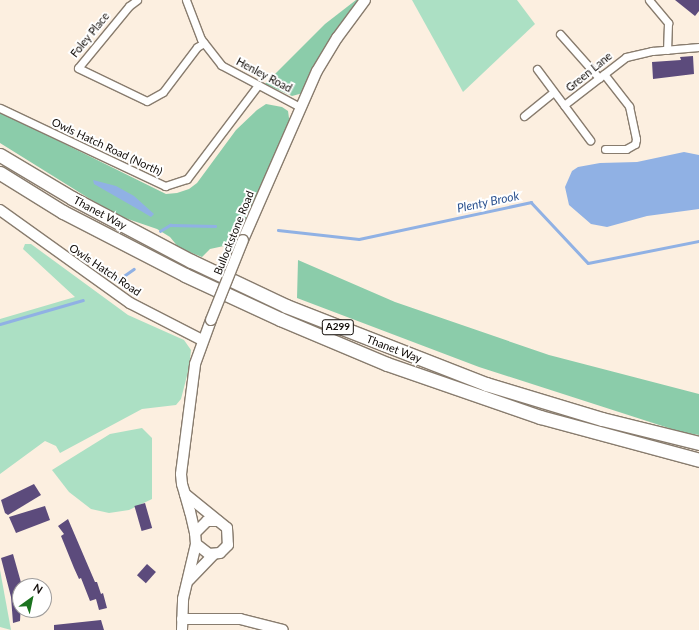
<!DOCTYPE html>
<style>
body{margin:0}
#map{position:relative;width:699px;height:630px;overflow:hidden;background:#fcefe0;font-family:Lato,sans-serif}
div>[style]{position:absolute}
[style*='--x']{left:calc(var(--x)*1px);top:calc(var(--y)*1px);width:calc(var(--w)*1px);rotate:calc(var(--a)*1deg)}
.green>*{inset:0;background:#ace0c4}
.forest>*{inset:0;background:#8bccaa}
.water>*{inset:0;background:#90b1e4}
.stream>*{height:2.5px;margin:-1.25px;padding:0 1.25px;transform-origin:1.25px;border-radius:1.25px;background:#90b1e4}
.building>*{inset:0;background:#5c4b7c;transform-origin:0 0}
.roads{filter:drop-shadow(1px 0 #887c6e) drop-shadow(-1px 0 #887c6e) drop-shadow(0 1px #887c6e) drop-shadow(0 -1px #887c6e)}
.street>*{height:7px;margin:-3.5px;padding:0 3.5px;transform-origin:3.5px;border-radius:3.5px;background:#fff}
.secondary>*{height:10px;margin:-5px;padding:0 5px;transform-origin:5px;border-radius:5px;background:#fff}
.highway>*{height:13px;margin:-6.5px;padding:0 6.5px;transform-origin:6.5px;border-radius:6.5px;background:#fff}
.bridges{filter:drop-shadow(1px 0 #887c6e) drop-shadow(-1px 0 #887c6e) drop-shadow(0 1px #887c6e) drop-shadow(0 -1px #887c6e)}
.secondary-bridge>*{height:10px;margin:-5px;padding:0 5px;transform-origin:5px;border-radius:5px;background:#fff}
span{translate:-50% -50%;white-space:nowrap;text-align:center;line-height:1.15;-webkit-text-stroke:4px #fff;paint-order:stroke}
.shield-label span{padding:1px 3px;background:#fff;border:1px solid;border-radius:3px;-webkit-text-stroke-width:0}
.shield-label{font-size:10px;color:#100b07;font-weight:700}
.street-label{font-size:11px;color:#100b07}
.water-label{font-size:12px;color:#29508e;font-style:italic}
.north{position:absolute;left:12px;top:578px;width:40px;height:40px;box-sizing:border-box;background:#fff;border:1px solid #9f9d9c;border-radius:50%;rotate:33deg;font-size:11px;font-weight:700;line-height:16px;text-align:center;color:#100b07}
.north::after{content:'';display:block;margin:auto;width:14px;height:18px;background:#1b731f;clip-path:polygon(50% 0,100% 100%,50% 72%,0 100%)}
</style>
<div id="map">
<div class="green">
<div style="clip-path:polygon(412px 0,517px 0,535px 24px,463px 92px)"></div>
<div style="clip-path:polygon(25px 244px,31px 244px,128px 315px,184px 340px,191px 350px,189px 368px,181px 399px,176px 405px,142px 409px,60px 453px,56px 446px,45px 441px,0 474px,0 319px,75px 297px,23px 249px)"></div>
<div style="clip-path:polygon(142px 428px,152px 438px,152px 499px,129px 510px,109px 513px,91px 509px,69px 492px,52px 470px,110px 434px)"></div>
<div style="clip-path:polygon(0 570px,11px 630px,0 627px)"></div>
</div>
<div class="forest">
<div style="clip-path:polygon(356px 0,362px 0,303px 93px,292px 96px,265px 84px,325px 24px)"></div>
<div style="clip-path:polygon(266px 104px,282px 107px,288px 111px,290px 125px,240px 237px,233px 244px,210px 249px,202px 257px,179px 248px,170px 237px,157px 229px,122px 217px,90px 199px,0 143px,0 112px,166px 194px,177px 193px,189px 189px,197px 183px,236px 130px,257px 110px)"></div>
<div style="clip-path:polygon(298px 260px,395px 302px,549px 355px,699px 394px,699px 435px,681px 432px,479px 367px,297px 298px)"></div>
</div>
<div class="water">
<div style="clip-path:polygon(684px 152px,699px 155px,699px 209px,647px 216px,607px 227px,591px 224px,569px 205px,565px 187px,572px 171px,578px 167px,600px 163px,637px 162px)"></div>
<div style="clip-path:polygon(93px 180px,116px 186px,134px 196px,154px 214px,151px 217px,141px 211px,94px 184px)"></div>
</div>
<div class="stream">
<div style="--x:278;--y:230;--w:81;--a:6.3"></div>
<div style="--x:359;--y:239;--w:176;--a:-12.1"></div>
<div style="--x:531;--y:202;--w:83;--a:46.9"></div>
<div style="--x:588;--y:263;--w:113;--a:-11.2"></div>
<div style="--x:160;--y:231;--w:12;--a:-31"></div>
<div style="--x:170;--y:225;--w:45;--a:1.3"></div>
<div style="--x:118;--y:280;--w:19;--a:-35"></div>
<div style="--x:0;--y:324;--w:86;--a:-16.1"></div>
</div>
<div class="building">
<div style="clip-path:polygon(675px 0,699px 0,699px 11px,695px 16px)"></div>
<div style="clip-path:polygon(693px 56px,694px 74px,653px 79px,652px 62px,681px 60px,680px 57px)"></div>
<div style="clip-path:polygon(34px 484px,41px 495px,8px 515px,5px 513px,1px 500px)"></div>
<div style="left:145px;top:503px;width:26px;height:11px;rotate:74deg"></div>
<div style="clip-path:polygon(45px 506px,50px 520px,16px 533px,9px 517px)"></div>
<div style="clip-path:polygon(68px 519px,95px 582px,97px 582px,101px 594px,103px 593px,107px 608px,99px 610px,96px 599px,90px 601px,81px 578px,79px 579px,74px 568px,61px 536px,64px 534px,58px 526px)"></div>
<div style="clip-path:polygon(13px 554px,22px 586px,20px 621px,13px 623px,11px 597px,1px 558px)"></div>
<div style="left:147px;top:564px;width:12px;height:15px;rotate:42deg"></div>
<div style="clip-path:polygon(101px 620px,104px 630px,54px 630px,54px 625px)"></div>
</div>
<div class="roads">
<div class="street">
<div style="--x:137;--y:0;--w:10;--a:143"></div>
<div style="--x:129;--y:6;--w:80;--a:129.4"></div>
<div style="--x:78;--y:68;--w:76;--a:25.6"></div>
<div style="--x:147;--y:101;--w:18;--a:-29"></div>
<div style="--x:163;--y:92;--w:56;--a:-52.9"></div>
<div style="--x:197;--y:47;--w:8;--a:-30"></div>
<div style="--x:186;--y:0;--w:42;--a:69"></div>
<div style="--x:201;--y:39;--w:33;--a:52"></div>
<div style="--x:221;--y:65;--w:89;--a:28"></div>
<div style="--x:649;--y:0;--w:30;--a:50"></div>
<div style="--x:668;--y:23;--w:27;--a:92"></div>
<div style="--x:560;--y:34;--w:59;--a:48.4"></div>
<div style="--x:537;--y:69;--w:89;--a:53.3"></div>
<div style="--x:604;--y:74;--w:41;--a:52"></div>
<div style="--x:629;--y:106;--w:34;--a:78"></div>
<div style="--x:636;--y:139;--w:5;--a:101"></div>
<div style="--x:635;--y:144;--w:10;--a:151"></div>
<div style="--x:626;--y:149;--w:21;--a:180"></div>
<div style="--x:564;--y:105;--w:78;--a:-37.7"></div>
<div style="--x:626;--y:57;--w:27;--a:-13"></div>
<div style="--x:652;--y:51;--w:47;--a:-4.9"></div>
<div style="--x:0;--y:108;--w:183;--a:25.3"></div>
<div style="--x:165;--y:186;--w:23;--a:-18"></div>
<div style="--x:187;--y:179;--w:118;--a:-52.9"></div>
<div style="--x:524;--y:116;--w:38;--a:-39"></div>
</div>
<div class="secondary">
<div style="--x:0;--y:210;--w:160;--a:35.6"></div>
<div style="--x:130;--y:303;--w:81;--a:27.2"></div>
<div style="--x:243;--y:240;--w:184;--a:-66.4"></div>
<div style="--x:317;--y:71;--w:39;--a:-59"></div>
<div style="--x:337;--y:38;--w:47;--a:-53.6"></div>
<div style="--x:185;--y:494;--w:54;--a:39"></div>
<div style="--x:227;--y:528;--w:17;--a:87"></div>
<div style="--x:228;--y:545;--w:11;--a:135"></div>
<div style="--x:220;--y:553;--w:11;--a:175"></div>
<div style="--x:209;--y:554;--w:16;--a:-142"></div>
<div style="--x:196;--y:544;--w:11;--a:-95"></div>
<div style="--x:195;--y:533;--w:22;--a:-103"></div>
<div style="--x:190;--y:512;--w:19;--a:-106"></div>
<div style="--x:185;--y:494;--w:10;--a:-107"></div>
<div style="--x:182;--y:484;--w:10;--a:-96"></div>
<div style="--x:181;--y:474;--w:111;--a:-82.7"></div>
<div style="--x:195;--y:364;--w:47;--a:-70"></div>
<div style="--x:195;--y:533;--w:17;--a:-45"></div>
<div style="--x:207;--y:521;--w:11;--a:0"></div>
<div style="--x:189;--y:580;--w:36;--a:-46"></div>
<div style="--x:182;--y:619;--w:58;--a:0"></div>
<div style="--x:240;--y:619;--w:44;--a:14.3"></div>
<div style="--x:182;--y:630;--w:31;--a:-88"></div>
<div style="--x:183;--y:599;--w:57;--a:-76.7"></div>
</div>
<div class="highway">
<div style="--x:0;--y:155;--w:84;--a:30.8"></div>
<div style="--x:72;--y:198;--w:135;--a:27.9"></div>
<div style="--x:191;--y:261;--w:105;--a:25.3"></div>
<div style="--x:286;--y:306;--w:215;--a:21.3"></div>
<div style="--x:486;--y:384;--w:121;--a:16.8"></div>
<div style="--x:602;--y:419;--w:100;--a:13.9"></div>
<div style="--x:0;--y:173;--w:74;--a:31.8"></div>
<div style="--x:63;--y:212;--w:137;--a:27.3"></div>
<div style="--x:185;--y:275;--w:105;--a:24.9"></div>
<div style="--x:280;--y:319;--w:116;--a:22.8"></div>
<div style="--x:387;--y:364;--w:162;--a:19.1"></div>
<div style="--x:540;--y:417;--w:165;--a:15.1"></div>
</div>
</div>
<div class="bridges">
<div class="secondary-bridge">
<div style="--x:211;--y:320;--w:86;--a:-68.2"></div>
</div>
</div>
<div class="shield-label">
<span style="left:338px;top:327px">A299</span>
</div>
<div class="street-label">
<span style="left:90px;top:35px;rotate:-51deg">Foley Place</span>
<span style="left:589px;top:72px;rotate:-39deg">Green Lane</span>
<span style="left:264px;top:75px;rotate:28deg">Henley Road</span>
<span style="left:107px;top:147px;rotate:25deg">Owls Hatch Road (North)</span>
<span style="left:100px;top:213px;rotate:28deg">Thanet Way</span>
<span style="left:234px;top:233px;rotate:-68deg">Bullockstone Road</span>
<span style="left:105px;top:270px;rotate:34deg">Owls Hatch Road</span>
<span style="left:394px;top:349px;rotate:21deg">Thanet Way</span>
</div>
<div class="water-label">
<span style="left:488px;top:202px;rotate:-12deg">Plenty Brook</span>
</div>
<div class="north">N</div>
</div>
